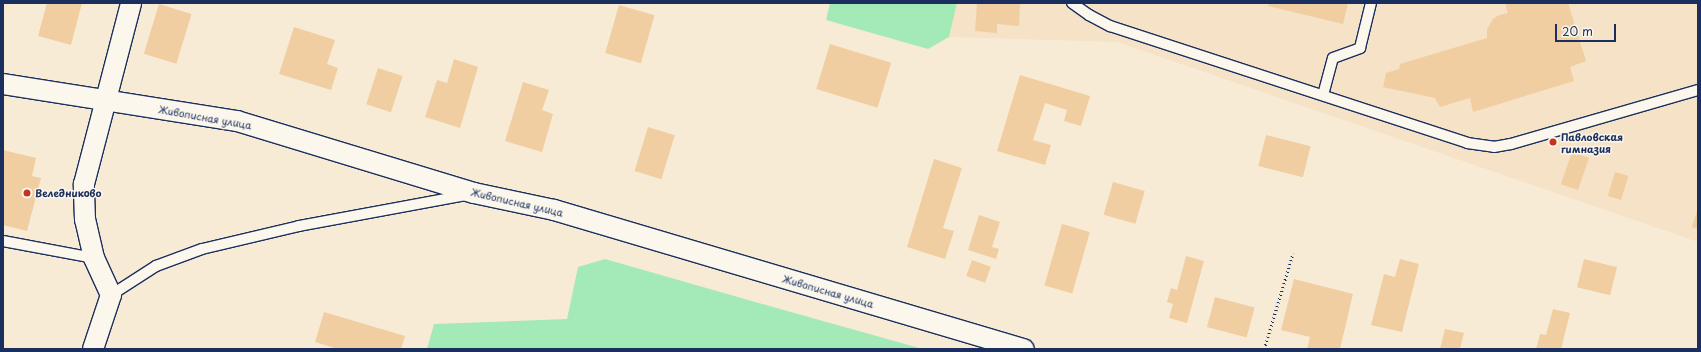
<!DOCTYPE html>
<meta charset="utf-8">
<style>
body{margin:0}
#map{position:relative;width:1701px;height:352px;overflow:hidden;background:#f8ebd6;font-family:"Playpen Sans",sans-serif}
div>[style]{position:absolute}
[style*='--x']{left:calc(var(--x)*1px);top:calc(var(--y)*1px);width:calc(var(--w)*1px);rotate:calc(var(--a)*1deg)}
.built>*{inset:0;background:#f6e2c6}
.green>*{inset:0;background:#a4eab6}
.building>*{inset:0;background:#f0cea1;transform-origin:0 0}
.path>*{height:2.5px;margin-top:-1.25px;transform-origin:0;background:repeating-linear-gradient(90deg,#1b2f5e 0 1px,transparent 0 4px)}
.roads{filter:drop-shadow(1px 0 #1b2f5e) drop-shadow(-1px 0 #1b2f5e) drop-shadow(0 1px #1b2f5e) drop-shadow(0 -1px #1b2f5e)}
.service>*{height:10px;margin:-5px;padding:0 5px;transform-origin:5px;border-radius:5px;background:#fbf7ec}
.minor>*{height:20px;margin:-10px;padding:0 10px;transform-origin:10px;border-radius:10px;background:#fbf7ec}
.dots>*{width:11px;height:11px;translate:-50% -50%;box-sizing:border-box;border:2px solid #fbf7ec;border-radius:50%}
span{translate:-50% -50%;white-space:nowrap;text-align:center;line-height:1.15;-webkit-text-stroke:3px #fbf7ec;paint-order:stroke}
.street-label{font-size:10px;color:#1b2f5e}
.poi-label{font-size:10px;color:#1b2f5e;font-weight:700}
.left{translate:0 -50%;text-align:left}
.frame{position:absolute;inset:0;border:4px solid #1b2f5e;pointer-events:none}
.scale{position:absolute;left:1555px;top:24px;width:61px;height:18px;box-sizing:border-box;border:2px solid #1b2f5e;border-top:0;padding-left:5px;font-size:12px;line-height:14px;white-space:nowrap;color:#1b2f5e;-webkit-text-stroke:3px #fbf7ec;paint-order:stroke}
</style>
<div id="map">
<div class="built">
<div style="clip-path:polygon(957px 3px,1698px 3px,1698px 242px,1117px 42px,949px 37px)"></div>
</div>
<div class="green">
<div style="clip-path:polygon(830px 3px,957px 3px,949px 37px,928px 49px,826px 20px)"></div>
<div style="clip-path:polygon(605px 259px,773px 307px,923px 349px,427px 349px,434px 324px,567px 319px,578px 267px)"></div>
</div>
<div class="building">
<div style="clip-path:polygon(47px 3px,82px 3px,71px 45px,38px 36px)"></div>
<div style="clip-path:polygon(977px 3px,1020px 3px,1019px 26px,997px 24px,997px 33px,975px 31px)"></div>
<div style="clip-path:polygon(1269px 3px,1348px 3px,1343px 24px,1268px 6px)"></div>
<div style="clip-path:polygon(1505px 3px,1568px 3px,1586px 61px,1570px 67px,1574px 81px,1473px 112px,1470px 98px,1440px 107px,1435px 98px,1383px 87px,1386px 73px,1399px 69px,1400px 64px,1487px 38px,1487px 29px,1493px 19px,1499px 15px,1508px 13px)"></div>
<div style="left:159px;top:4px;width:34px;height:52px;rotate:17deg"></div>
<div style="left:619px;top:5px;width:37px;height:50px;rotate:16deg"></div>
<div style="clip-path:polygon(294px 27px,335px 40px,327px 64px,338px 68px,331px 90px,279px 74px)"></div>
<div style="left:830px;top:44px;width:64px;height:47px;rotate:17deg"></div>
<div style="clip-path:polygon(454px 59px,478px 67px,460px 128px,425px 117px,437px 80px,447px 83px)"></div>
<div style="left:378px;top:68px;width:26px;height:38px;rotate:18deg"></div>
<div style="clip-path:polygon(1020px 75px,1090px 96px,1081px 126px,1064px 121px,1067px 110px,1045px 103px,1033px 140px,1051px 145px,1045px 165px,997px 151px)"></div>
<div style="clip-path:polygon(523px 82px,549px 90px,542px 110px,553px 114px,542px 152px,505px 141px)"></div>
<div style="left:648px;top:127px;width:28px;height:46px;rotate:17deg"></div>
<div style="left:1266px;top:135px;width:46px;height:32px;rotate:14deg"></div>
<div style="clip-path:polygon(3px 150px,36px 158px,32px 176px,41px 178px,27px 231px,3px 225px)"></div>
<div style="left:1572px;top:152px;width:18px;height:34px;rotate:19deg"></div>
<div style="clip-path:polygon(934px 159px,962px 168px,943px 228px,954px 231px,945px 259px,907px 247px)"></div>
<div style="left:1615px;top:172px;width:14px;height:25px;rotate:17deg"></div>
<div style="left:1113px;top:182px;width:33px;height:34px;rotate:16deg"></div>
<div style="clip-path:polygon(1698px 208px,1698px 229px,1692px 227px)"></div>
<div style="clip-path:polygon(979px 215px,1000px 222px,992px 247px,999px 249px,996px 259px,968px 250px)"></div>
<div style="left:1062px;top:224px;width:29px;height:64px;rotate:16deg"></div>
<div style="clip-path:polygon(1186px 256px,1204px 261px,1187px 323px,1169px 318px,1173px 304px,1167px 302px,1171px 288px,1177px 290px)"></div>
<div style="clip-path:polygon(1400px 259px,1419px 264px,1402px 332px,1371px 325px,1384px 274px,1395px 277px)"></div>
<div style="left:1584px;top:259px;width:34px;height:29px;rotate:14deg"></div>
<div style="left:972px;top:260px;width:20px;height:17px;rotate:20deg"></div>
<div style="clip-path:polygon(1294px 279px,1353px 294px,1340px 349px,1307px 349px,1310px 337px,1281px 330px)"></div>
<div style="left:1215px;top:297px;width:41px;height:31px;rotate:15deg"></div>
<div style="clip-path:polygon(1553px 309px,1570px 313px,1561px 349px,1536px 349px,1540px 334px,1546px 335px)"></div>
<div style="clip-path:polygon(324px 312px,405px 336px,401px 349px,338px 349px,315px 342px)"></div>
<div style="clip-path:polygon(1445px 329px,1464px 333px,1460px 349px,1440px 349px)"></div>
</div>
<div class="path">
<div style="--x:1264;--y:349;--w:100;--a:-73.2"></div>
</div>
<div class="roads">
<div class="service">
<div style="--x:1072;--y:3;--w:21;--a:35"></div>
<div style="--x:1089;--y:15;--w:24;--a:28"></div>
<div style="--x:1110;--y:26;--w:376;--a:18.1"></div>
<div style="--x:1467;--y:143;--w:27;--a:8"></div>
<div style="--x:1494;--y:147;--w:17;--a:-10"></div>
<div style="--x:1511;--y:144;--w:195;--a:-16.1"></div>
<div style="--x:1323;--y:95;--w:38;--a:-75"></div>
<div style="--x:1333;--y:58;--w:29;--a:-20"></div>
<div style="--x:1360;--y:48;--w:46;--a:-76.3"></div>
<div style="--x:3;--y:241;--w:93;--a:10.6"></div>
<div style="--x:111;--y:295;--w:54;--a:-32.8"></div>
<div style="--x:156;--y:266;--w:49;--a:-20.3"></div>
<div style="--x:202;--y:249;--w:100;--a:-13.3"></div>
<div style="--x:299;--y:226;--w:170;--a:-10.5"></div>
</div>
<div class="minor">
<div style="--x:3;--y:84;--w:237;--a:9"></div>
<div style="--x:237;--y:121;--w:248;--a:16.9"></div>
<div style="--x:474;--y:193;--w:82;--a:12"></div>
<div style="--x:554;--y:210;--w:490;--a:16.5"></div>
<div style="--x:93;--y:349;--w:57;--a:-71.6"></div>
<div style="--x:111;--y:295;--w:41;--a:-114.7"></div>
<div style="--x:94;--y:258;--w:39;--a:-103"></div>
<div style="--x:85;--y:220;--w:36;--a:-92"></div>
<div style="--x:84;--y:184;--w:187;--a:-75.4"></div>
</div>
</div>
<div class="dots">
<div style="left:1553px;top:142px;background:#c8321e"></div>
<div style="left:27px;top:193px;background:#c8321e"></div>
</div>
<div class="street-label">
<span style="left:205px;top:117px;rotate:10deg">Живописная улица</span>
<span style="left:517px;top:202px;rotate:13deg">Живописная улица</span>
<span style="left:828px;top:291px;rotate:16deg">Живописная улица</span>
</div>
<div class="poi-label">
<span class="left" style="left:1561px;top:142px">Павловская<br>гимназия</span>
<span class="left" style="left:35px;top:193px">Веледниково</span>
</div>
<div class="frame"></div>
<div class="scale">20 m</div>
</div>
